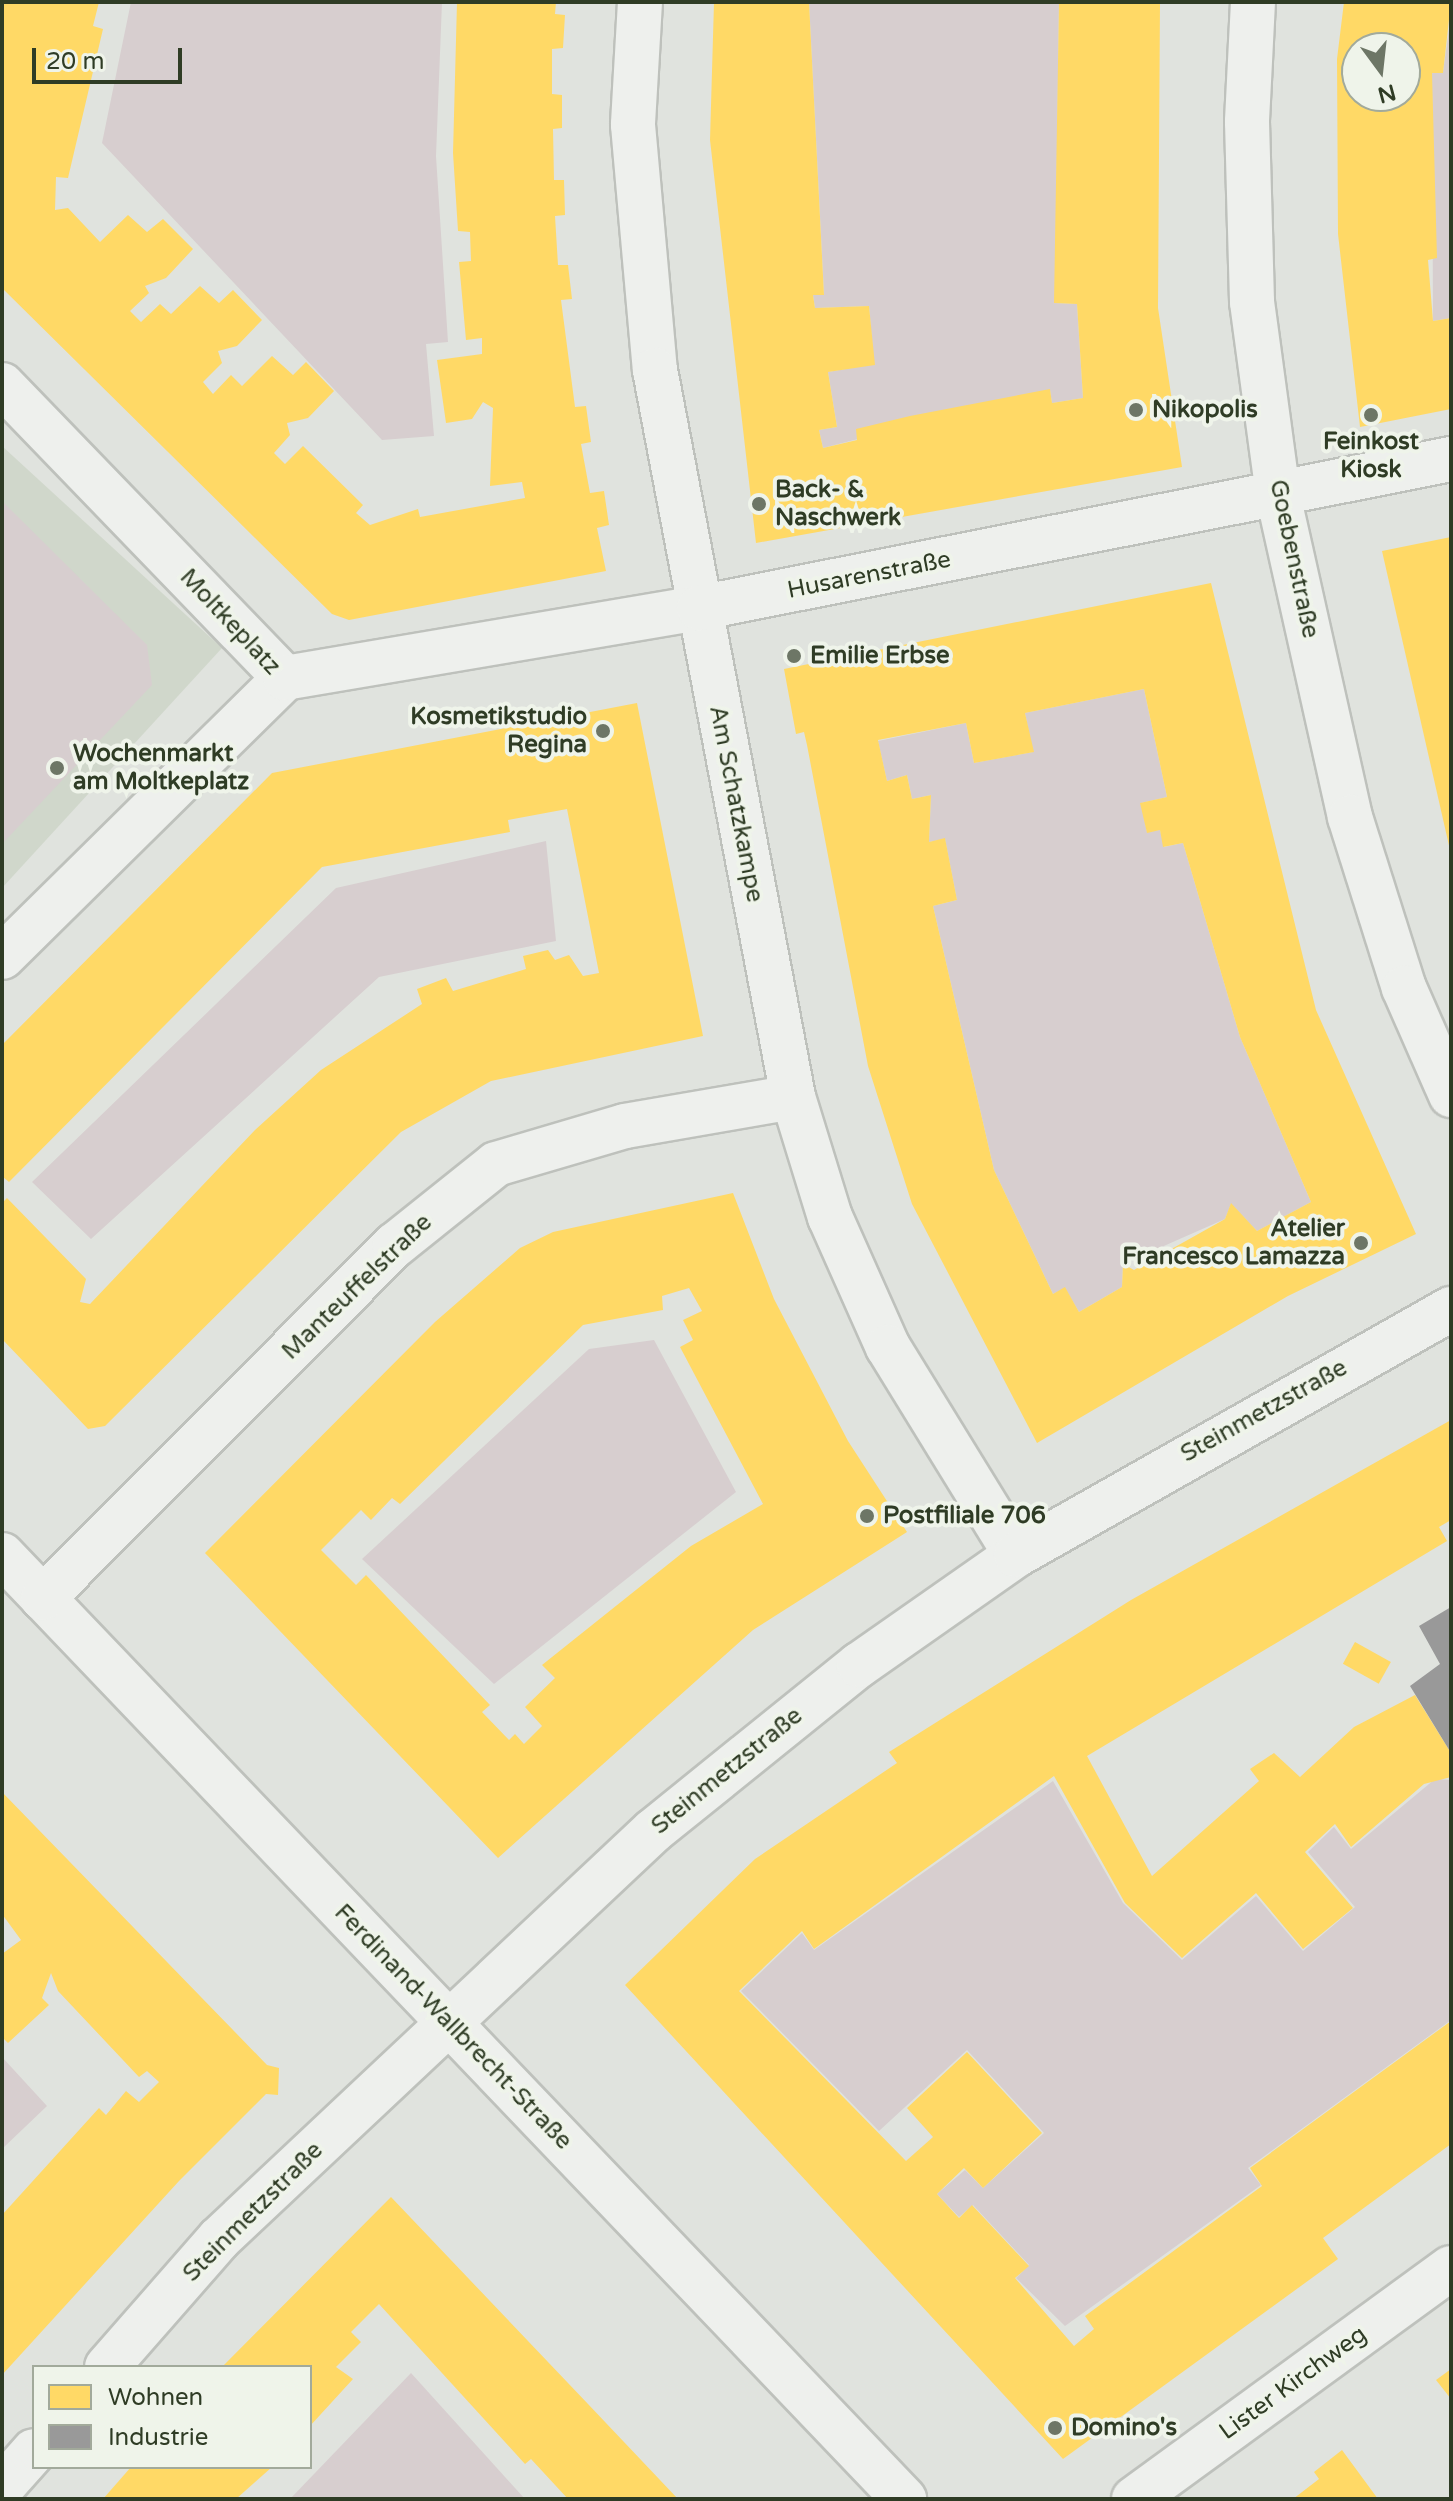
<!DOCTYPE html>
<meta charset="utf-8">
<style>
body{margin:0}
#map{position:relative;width:1453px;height:2501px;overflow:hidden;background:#e0e3de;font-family:"Varela Round",sans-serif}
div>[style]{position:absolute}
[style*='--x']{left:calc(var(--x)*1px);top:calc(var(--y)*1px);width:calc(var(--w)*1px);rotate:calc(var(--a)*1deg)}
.built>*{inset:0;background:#d0d7cb}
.green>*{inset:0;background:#d7cecf}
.homes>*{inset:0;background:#ffd966;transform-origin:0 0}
.industry>*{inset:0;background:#999}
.roads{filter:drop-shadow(2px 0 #bec1bc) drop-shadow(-2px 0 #bec1bc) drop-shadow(0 2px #bec1bc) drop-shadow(0 -2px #bec1bc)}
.minor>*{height:44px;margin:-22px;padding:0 22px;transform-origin:22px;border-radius:22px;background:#eef0ed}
.dots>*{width:22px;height:22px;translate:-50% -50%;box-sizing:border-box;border:4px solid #eff4ea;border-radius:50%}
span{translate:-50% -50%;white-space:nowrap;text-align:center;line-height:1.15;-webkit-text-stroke:8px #eff4ea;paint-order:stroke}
.poi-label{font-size:24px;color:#2f3c25;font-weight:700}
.left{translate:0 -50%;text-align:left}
.right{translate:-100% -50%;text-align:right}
.street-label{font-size:24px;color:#2f3c25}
.frame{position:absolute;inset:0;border:4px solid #2f3c25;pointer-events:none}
.legend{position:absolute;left:32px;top:2365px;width:280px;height:104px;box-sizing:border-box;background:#eff4ea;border:2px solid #a2aa9b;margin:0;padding:10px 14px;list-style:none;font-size:24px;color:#2f3c25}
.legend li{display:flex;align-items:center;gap:16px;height:40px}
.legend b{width:40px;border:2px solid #a2aa9b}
.north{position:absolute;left:1341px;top:32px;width:80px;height:80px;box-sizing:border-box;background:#eff4ea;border:2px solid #a2aa9b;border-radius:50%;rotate:165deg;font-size:22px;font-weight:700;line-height:32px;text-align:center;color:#2f3c25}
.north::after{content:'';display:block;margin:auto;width:28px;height:36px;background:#6d7666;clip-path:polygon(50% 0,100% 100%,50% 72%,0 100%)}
.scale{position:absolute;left:32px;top:48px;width:150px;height:36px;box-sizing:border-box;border:4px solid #2f3c25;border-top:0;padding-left:10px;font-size:24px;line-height:28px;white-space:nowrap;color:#2f3c25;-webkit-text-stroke:6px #eff4ea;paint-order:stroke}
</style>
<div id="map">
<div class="built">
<div style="clip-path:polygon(2px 446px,222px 648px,2px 888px)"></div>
</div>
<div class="green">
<div style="clip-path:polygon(131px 2px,442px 2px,436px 156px,448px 342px,426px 344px,434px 436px,382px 440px,102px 143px)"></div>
<div style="clip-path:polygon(809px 2px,1059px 2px,1055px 303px,1077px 304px,1083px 398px,1052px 403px,1050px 390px,823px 448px,819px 430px,837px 427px,828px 372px,874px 364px,869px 306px,815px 308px,813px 295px,824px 294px)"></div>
<div style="clip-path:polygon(1451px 15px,1451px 318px,1433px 321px,1432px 73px,1443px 72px)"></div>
<div style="clip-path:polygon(2px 501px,147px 645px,152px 685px,2px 844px)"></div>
<div style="clip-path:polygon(1144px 689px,1167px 797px,1141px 803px,1147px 832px,1160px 830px,1164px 847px,1183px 843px,1240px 1037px,1311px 1202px,1257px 1231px,1231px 1204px,1225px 1219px,1123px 1264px,1122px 1287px,1079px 1312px,1065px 1288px,1053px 1294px,994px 1170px,933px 906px,957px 900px,945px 839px,929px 842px,931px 795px,912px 799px,907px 775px,887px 781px,878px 741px,966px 723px,974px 763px,1033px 752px,1025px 713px)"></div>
<div style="clip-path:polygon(546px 841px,556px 941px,379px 977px,91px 1239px,32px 1182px,336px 888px)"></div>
<div style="clip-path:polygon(654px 1340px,736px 1492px,494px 1684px,362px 1559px,589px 1349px)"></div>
<div style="clip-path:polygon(1435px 1779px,1451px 1780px,1451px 2020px,1248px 2168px,1261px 2185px,1065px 2326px,1016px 2278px,1029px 2265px,973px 2205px,959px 2217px,937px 2194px,965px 2170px,983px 2188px,1044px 2133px,967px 2050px,879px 2131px,741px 1991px,802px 1933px,814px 1950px,1053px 1781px,1123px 1903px,1182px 1960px,1256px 1896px,1303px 1951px,1355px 1907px,1308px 1852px,1334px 1827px,1351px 1849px)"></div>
<div style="clip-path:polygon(2px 2057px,47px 2106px,2px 2149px)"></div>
<div style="clip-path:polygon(411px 2373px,525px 2499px,290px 2499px)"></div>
</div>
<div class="homes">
<div style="clip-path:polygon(2px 2px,99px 2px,93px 26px,103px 29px,68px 178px,56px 177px,55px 210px,68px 208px,100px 242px,128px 215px,147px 232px,163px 219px,193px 249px,166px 278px,145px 286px,149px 293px,130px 311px,141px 322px,160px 304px,171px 314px,200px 286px,219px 303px,233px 290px,262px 320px,237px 346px,218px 351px,222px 363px,203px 382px,213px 394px,231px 375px,242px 386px,272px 356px,293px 375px,306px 362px,334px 391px,308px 418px,287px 423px,290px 435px,274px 453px,285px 464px,303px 446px,363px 505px,356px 513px,370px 525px,418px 509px,420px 517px,525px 498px,522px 482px,490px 486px,493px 408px,483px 402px,472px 419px,446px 423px,437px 360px,482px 354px,482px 338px,466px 340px,459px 262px,471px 261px,470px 232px,458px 231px,453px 153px,457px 2px,556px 2px,555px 14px,565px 15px,563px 48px,552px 49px,552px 94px,562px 95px,562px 128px,553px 129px,554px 180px,564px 180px,565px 215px,555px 216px,558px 265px,568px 265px,572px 299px,561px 300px,575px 407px,586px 406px,591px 442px,581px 444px,590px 493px,604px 491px,609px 525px,597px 528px,606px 571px,349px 620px,332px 614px,2px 288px)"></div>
<div style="clip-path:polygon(714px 2px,809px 2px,824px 295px,813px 295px,815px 308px,869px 306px,875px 365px,828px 372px,837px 427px,819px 430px,823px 448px,857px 440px,856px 429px,910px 416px,1050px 389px,1052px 403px,1083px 398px,1077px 304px,1054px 303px,1059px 2px,1160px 2px,1158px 308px,1182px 467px,756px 543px,710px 140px)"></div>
<div style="clip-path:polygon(evenodd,1344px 2px,1451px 2px,1443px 73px,1432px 73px,1437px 258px,1428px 260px,1433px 321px,1451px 318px,1451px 409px,1360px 427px,1338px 234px,1337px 59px,1344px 2px,1357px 48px,1405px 48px,1405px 96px,1357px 96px,1357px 48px)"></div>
<div style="clip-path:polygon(1451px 537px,1451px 850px,1450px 850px,1382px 551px)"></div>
<div style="clip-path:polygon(evenodd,1211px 583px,1316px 1010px,1416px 1234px,1288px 1296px,1037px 1443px,912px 1204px,868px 1066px,807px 745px,804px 732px,796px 734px,784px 669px,1211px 583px,1144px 689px,1167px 797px,1140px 803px,1147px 833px,1160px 830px,1163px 847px,1183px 843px,1240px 1037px,1311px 1202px,1257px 1231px,1231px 1203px,1225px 1219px,1134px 1270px,1123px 1264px,1122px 1287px,1079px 1312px,1065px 1287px,1053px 1294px,994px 1170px,933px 906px,957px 900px,945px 838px,929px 842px,931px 795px,912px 799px,907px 775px,887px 781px,878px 740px,966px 723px,974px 763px,1034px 752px,1025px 713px,1144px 689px)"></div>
<div style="clip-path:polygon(637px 703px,703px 1036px,491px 1081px,401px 1132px,105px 1426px,88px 1429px,2px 1339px,2px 1203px,7px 1198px,86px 1279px,80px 1302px,90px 1304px,255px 1130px,321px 1070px,422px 1004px,417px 989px,446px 978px,453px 991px,526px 969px,523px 956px,548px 950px,555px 960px,569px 955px,583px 976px,599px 973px,567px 809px,508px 820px,510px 832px,322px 867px,9px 1182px,2px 1176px,2px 1045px,272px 773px)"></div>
<div style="clip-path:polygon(evenodd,733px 1193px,774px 1299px,848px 1441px,907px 1532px,753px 1630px,498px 1858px,205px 1553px,435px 1322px,520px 1248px,553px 1232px,733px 1193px,689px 1288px,702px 1311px,683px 1320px,693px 1340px,680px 1347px,763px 1504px,691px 1546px,542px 1665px,555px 1678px,525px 1707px,542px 1726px,524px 1744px,515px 1734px,509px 1740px,482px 1712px,490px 1705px,366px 1575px,356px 1585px,321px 1550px,361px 1510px,371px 1520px,392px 1498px,400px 1504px,583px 1325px,663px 1310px,662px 1296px,689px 1288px)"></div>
<div style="clip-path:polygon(1451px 1420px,1451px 1520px,1439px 1527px,1447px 1541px,1087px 1756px,1152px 1876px,1259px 1781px,1250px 1769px,1274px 1753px,1300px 1777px,1354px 1727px,1415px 1695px,1451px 1753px,1451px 1777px,1424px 1784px,1351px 1847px,1335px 1824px,1305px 1852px,1353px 1908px,1303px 1949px,1256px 1893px,1182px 1958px,1125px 1903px,1054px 1776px,814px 1949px,802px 1931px,739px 1991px,906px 2161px,933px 2137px,907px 2108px,967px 2052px,1042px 2133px,983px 2188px,964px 2168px,937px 2194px,959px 2218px,972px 2205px,1029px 2266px,1015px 2278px,1074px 2346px,1094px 2329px,1085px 2316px,1262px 2186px,1250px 2168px,1451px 2021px,1451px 2144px,1323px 2238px,1338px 2259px,1063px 2459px,625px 1985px,755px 1859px,897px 1763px,889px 1752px,1131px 1600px)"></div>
<div style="left:1355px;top:1642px;width:41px;height:25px;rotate:29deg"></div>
<div style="clip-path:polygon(2px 1792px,267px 2065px,279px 2068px,278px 2095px,266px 2094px,179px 2181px,2px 2375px,2px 2215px,99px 2108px,106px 2115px,126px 2091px,139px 2102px,159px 2082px,147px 2071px,139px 2077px,58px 1991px,51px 1973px,42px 1998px,49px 2005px,8px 2043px,2px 2037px,2px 1954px,21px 1940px,2px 1914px)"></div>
<div style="clip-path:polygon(391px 2197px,588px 2404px,678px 2499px,568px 2499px,531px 2459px,525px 2464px,379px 2304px,351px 2332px,361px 2342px,336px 2367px,353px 2379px,310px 2426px,310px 2367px,222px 2367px)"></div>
<div style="clip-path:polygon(1451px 2369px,1451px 2399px,1436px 2380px)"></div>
<div style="clip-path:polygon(1342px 2450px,1378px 2499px,1293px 2499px,1319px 2479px,1314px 2472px)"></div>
<div style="clip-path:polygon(131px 2467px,272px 2467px,236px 2499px,103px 2499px)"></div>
</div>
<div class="industry">
<div style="clip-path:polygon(1451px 1607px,1451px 1753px,1410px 1686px,1440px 1664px,1419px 1626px)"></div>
</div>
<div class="roads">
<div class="minor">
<div style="--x:640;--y:2;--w:123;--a:93.3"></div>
<div style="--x:633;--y:125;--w:246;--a:84.9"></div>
<div style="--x:655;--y:370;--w:740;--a:79.25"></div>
<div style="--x:793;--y:1097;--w:126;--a:72.9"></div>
<div style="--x:830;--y:1217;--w:142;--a:66"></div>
<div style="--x:888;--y:1347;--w:244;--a:58.4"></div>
<div style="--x:1253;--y:2;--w:120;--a:92.9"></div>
<div style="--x:1247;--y:122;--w:180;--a:88.4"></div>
<div style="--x:1252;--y:302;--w:195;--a:82.3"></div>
<div style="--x:1278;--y:495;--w:330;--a:77.4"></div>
<div style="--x:1350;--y:817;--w:179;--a:72.5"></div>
<div style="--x:1404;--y:988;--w:117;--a:66.3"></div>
<div style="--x:2;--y:385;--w:407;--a:46"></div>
<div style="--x:285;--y:678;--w:397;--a:135.4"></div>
<div style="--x:285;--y:678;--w:420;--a:-9.6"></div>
<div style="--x:699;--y:608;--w:767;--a:-11.21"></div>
<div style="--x:2;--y:1555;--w:1306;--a:46.3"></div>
<div style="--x:43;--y:1598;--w:499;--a:-45.1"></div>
<div style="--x:395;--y:1245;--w:129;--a:-38.7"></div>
<div style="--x:496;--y:1164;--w:134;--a:-16.4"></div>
<div style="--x:625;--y:1126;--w:170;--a:-9.8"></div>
<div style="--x:107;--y:2367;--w:170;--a:-48.8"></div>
<div style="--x:219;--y:2239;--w:596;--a:-43.23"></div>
<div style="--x:653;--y:1831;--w:265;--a:-38.9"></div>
<div style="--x:859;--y:1665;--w:192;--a:-35"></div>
<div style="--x:1016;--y:1555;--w:500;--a:-29.5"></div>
<div style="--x:2;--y:2487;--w:48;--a:-48.4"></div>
<div style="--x:1134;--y:2499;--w:392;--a:-36.1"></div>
</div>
</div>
<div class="dots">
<div style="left:1136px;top:410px;background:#6d7666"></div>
<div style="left:1371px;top:415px;background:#6d7666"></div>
<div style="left:759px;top:504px;background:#6d7666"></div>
<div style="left:794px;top:656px;background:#6d7666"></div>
<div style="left:603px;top:731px;background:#6d7666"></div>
<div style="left:57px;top:768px;background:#6d7666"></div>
<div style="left:1361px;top:1243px;background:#6d7666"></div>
<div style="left:867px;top:1516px;background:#6d7666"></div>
<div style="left:1055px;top:2428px;background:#6d7666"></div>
</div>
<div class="poi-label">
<span class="left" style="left:1152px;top:410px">Nikopolis</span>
<span style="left:1371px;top:456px">Feinkost<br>Kiosk</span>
<span class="left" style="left:775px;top:504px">Back- &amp;<br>Naschwerk</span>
<span class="left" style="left:810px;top:656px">Emilie Erbse</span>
<span class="right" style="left:587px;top:731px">Kosmetikstudio<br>Regina</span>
<span class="left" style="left:73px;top:768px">Wochenmarkt<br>am Moltkeplatz</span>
<span class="right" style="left:1345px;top:1243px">Atelier<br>Francesco Lamazza</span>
<span class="left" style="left:883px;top:1516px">Postfiliale 706</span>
<span class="left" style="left:1071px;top:2428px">Domino's</span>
</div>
<div class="street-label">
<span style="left:1294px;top:559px;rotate:78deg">Goebenstraße</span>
<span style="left:869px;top:575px;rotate:-11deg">Husarenstraße</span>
<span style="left:230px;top:622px;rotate:47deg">Moltkeplatz</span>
<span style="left:736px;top:804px;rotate:79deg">Am Schatzkampe</span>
<span style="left:357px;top:1287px;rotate:-44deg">Manteuffelstraße</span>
<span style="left:1264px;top:1411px;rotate:-29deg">Steinmetzstraße</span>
<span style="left:727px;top:1771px;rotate:-39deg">Steinmetzstraße</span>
<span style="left:453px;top:2027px;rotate:46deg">Ferdinand-Wallbrecht-Straße</span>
<span style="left:253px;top:2212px;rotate:-45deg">Steinmetzstraße</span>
<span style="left:1293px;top:2383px;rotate:-36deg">Lister Kirchweg</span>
</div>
<div class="frame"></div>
<ul class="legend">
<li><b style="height:22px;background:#ffd966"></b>Wohnen</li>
<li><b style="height:22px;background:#999"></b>Industrie</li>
</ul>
<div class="north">N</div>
<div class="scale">20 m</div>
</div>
